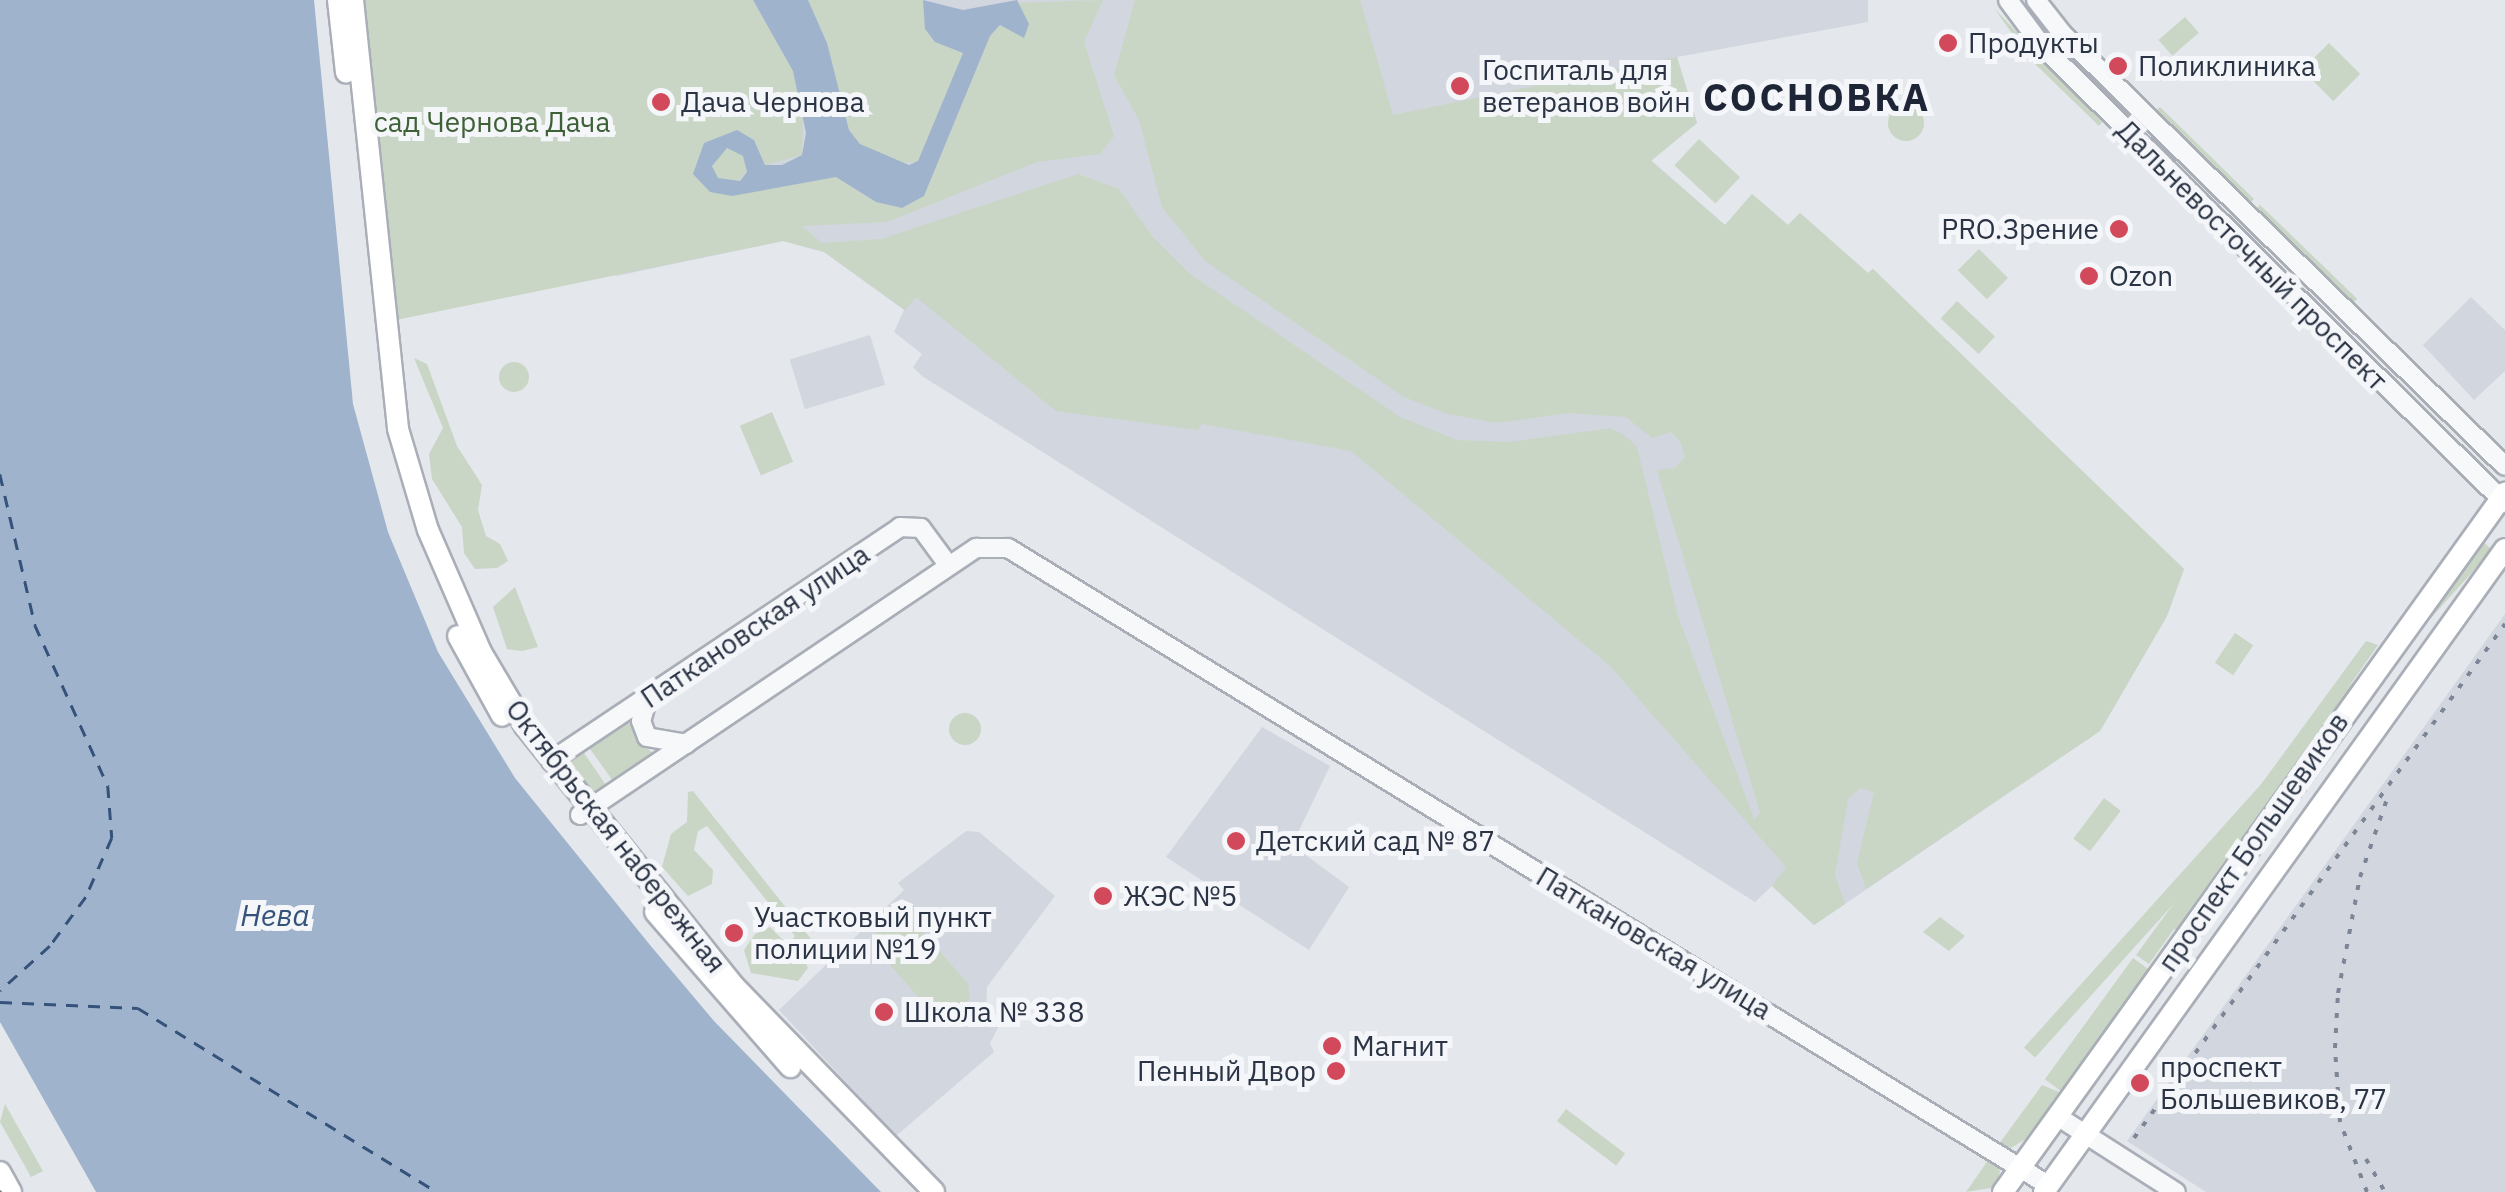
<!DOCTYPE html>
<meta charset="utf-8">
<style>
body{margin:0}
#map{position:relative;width:2505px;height:1192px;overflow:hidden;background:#e4e7ec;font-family:"IBM Plex Sans",sans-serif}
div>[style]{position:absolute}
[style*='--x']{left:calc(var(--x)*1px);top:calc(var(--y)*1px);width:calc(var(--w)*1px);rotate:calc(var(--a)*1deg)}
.built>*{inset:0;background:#d2d6de;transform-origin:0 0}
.green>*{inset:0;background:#c9d6c5;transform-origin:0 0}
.round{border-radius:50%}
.water>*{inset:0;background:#9fb4cc}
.ferry>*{height:2.5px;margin-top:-1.25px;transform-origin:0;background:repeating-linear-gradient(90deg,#34527a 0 12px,transparent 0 22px)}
.roads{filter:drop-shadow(2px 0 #a9aeb7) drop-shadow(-2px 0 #a9aeb7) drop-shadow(0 2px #a9aeb7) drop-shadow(0 -2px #a9aeb7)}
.minor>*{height:18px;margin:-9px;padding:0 9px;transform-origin:9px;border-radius:9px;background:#f7f8fa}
.major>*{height:20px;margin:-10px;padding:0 10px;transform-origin:10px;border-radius:10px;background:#fff}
.tram>*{height:2.5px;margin:-1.25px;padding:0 1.25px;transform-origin:1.25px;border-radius:1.25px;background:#7d8696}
.rail>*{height:4px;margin-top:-2px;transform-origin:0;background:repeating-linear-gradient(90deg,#7d8696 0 5px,transparent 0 15px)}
.dots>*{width:28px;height:28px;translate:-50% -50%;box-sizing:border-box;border:5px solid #f4f6f9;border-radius:50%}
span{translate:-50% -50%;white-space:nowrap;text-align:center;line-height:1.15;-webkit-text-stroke:10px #f4f6f9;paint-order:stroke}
.poi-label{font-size:28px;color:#2b3445}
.left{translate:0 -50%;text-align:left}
.right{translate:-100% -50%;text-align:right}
.park-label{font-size:28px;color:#3f6138}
.street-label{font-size:28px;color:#2b3445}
.water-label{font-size:30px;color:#34527a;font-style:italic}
.district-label{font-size:38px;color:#1d2536;font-weight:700;letter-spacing:2.5px}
</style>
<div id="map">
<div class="built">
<div style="clip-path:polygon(604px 0,1868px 0,1868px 22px,1677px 57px,1697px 123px,1651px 160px,1725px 225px,1752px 194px,1788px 225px,1800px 213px,1868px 273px,1873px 269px,2184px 569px,2167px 616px,2100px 731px,1814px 925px,1772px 886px,1755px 902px,922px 376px,913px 367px,922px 354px,894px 332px,904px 310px,824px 252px,783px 241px,616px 276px)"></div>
<div style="clip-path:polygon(2471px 297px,2505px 330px,2505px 371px,2474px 400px,2423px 345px)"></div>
<div style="left:870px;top:335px;width:52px;height:84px;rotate:73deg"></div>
<div style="clip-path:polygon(2505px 614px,2505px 1192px,2206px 1192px,2127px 1141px)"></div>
<div style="clip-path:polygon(1262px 727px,1330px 766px,1292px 845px,1349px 887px,1309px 950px,1166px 857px)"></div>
<div style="clip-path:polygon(966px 831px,979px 832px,1055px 896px,987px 987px,986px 1015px,999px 1026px,990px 1043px,994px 1052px,896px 1136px,779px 1010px,904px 890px,898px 883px)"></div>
</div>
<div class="green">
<div style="clip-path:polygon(364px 0,753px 0,793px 71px,803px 105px,802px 155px,765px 165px,754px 139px,704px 143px,710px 192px,836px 177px,876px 202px,902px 208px,924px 196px,990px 36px,1000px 25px,1029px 24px,1013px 3px,1103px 0,1084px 42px,1114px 136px,1100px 154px,1037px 162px,887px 222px,802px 226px,822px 243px,881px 239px,1078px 174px,1119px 189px,1152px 236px,1190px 274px,1400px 417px,1457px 440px,1510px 442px,1611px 428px,1627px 437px,1637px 447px,1678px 616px,1754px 819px,1760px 813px,1657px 470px,1675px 468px,1685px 457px,1680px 441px,1671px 432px,1652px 438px,1626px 417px,1568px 413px,1497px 423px,1448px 414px,1404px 397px,1205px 261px,1162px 207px,1139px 120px,1114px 75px,1135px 0,1360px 0,1393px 115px,1677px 57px,1697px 123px,1651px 161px,1725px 225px,1752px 194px,1788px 225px,1800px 213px,1868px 273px,1873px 269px,2184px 569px,2167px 616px,2100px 731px,1866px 889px,1857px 863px,1874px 792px,1860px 788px,1848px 799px,1835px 875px,1845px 904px,1814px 925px,1772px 886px,1786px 867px,1609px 665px,1351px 451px,1202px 424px,1198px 430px,1056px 411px,916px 297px,905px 310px,824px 252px,783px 241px,396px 320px)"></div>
<div style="clip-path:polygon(808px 0,923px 0,935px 42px,963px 53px,918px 162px,896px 163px,860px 144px,849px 130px,827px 43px)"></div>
<div style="clip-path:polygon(1994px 8px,2102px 122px,2099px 126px,2031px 60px)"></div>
<div style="left:2185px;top:17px;width:21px;height:35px;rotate:49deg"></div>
<div style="left:2329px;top:43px;width:44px;height:38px;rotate:45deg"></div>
<div class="round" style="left:1888px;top:105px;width:36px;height:36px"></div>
<div style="clip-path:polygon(2160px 107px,2254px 199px,2251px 202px,2156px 110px)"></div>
<div style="left:1699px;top:139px;width:56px;height:36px;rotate:43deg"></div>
<div class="round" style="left:713px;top:149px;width:34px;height:34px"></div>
<div style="left:2260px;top:205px;width:135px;height:6px;rotate:44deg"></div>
<div style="left:1979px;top:249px;width:41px;height:30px;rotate:45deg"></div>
<div style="left:1957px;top:301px;width:52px;height:24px;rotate:43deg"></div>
<div style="clip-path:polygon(414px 358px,427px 364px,457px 446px,482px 485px,478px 510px,486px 536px,500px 544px,508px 561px,497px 568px,475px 569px,464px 553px,462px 527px,432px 479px,429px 454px,443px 428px)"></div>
<div class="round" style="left:499px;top:362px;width:30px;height:30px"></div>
<div style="left:772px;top:412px;width:54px;height:35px;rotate:67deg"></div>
<div style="left:2481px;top:540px;width:15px;height:683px;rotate:42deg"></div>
<div style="clip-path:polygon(515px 587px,538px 647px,522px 651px,507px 649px,493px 607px)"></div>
<div style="left:2235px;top:633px;width:22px;height:36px;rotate:34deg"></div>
<div style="clip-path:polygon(2366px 641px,2378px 645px,2178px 931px,2174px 929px,2149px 964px,2136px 955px)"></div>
<div class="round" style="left:949px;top:713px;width:32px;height:32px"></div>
<div style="clip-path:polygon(628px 720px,639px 743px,655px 754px,615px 784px,588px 746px)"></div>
<div style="clip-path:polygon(582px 750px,608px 788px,593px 796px,567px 765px)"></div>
<div style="clip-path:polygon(693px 791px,811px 939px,799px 947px,808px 968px,798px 981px,751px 973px,744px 950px,755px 934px,770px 927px,788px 945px,795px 936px,707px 826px,698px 831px,694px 850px,713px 870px,712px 884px,688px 896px,662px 867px,671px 834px,687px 822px,688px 792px)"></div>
<div style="left:2104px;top:798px;width:21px;height:51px;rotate:37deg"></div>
<div style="clip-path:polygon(893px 917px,910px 917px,968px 984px,970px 998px,959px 1012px,937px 1018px,875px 948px,876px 933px)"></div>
<div style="clip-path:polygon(1940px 917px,1965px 936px,1949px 951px,1923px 932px)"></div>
<div style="left:2133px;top:958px;width:24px;height:150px;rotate:36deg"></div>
<div style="clip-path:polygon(2042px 1085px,2064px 1094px,2034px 1134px,2011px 1148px,1999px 1144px)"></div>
<div style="clip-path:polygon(5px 1104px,43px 1171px,31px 1177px,0 1122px)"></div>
<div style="left:1566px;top:1109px;width:74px;height:15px;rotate:37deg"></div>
<div style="clip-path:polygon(1991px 1156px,2000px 1171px,1997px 1187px,1966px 1192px)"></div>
</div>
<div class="water">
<div style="clip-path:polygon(0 0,314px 0,353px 404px,388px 532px,438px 652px,515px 778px,650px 945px,714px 1021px,881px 1192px,96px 1192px,0 1022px)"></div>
<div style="clip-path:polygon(evenodd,753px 0,808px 0,827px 43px,849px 130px,860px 144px,909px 165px,918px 161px,963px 53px,935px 42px,925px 29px,923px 0,963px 10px,1017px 0,1029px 24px,1024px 38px,1000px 25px,990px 36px,924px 196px,902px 208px,876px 202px,836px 177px,732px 196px,710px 192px,693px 174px,704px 143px,737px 130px,754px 140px,765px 165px,782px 165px,802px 155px,806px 133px,793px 71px,753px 0,727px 148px,743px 156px,747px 172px,740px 181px,718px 178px,712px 166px,727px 148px)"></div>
</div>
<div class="ferry">
<div style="--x:0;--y:474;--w:155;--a:76.9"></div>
<div style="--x:35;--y:625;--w:177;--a:65.6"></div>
<div style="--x:108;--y:786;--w:52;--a:85.6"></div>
<div style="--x:112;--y:838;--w:64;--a:113.8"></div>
<div style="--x:86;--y:897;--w:61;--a:126.3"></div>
<div style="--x:50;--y:946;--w:67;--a:138"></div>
<div style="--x:0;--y:1002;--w:138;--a:2.5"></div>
<div style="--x:138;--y:1008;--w:351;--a:31.6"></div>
</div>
<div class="roads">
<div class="minor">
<div style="--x:2008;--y:0;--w:59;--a:53.3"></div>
<div style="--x:2043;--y:47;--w:649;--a:44.63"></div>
<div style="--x:2036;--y:0;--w:42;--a:51.8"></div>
<div style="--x:2062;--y:33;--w:619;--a:44.35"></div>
<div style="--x:648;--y:697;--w:25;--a:106"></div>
<div style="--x:641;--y:721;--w:17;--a:69"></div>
<div style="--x:647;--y:737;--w:40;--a:10"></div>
<div style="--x:551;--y:761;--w:420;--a:-33.8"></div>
<div style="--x:900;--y:527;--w:21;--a:3"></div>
<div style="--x:921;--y:528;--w:47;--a:53.6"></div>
<div style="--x:580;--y:815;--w:478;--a:-34"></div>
<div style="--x:976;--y:548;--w:32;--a:0"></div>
<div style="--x:1008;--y:548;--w:1220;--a:31.49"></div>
<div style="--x:2057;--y:1116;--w:141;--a:32.6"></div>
</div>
<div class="major">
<div style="--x:338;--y:0;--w:73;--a:83.7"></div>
<div style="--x:353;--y:0;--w:431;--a:84"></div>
<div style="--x:398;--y:429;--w:105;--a:73.5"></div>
<div style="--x:428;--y:530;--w:133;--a:66.5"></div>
<div style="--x:481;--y:652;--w:86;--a:59.3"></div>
<div style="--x:525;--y:726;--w:334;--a:51.2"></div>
<div style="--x:734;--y:986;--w:287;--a:45.8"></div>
<div style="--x:458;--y:636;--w:91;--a:61.2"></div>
<div style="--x:655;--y:912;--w:206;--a:48.9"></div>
<div style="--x:0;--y:1172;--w:23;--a:61"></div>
<div style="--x:2003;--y:1192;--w:861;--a:-54.32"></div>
<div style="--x:2044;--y:1192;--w:791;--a:-54.36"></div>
</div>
</div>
<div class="tram">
<div style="--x:0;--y:1191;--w:1;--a:45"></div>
</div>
<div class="rail">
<div style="--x:2134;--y:1138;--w:634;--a:-54.18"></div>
<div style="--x:2366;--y:1159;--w:38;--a:60"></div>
<div style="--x:2367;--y:1192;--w:75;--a:-111.1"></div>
<div style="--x:2340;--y:1122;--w:74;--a:-93.9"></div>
<div style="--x:2335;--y:1048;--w:55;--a:-86.9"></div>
<div style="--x:2338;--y:993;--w:118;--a:-79.3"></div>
<div style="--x:2360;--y:877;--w:83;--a:-70.9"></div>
</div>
<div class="dots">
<div style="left:1948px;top:43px;background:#d1495b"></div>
<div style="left:2118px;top:66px;background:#d1495b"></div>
<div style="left:1460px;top:86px;background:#d1495b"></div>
<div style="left:661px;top:102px;background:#d1495b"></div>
<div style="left:2119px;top:229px;background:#d1495b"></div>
<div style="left:2089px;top:276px;background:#d1495b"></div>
<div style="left:1236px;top:841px;background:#d1495b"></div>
<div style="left:1103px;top:896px;background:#d1495b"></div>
<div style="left:734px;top:933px;background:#d1495b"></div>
<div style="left:884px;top:1012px;background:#d1495b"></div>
<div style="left:1332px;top:1046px;background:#d1495b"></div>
<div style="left:1336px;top:1071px;background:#d1495b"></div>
<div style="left:2140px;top:1083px;background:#d1495b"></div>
</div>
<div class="poi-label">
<span class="left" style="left:1968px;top:43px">Продукты</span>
<span class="left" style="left:2138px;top:66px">Поликлиника</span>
<span class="left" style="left:1482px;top:86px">Госпиталь для<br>ветеранов войн</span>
<span class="left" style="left:681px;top:102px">Дача Чернова</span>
<span class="right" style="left:2099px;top:229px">PRO.Зрение</span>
<span class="left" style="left:2109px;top:276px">Ozon</span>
<span class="left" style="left:1256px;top:841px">Детский сад № 87</span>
<span class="left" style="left:1123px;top:896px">ЖЭС №5</span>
<span class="left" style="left:754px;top:933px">Участковый пункт<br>полиции №19</span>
<span class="left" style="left:904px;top:1012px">Школа № 338</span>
<span class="left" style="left:1352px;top:1046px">Магнит</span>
<span class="left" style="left:2160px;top:1083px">проспект<br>Большевиков, 77</span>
<span class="right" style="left:1316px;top:1071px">Пенный Двор</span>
</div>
<div class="park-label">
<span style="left:492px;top:122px">сад Чернова Дача</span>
</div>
<div class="street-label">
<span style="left:2252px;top:255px;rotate:45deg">Дальневосточный проспект</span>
<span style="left:755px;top:626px;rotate:-34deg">Паткановская улица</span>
<span style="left:616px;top:836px;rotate:52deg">Октябрьская набережная</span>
<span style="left:2253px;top:842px;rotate:-55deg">проспект Большевиков</span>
<span style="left:1654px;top:943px;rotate:31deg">Паткановская улица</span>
</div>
<div class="water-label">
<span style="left:275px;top:915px">Нева</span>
</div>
<div class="district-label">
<span style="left:1817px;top:97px">СОСНОВКА</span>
</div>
</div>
